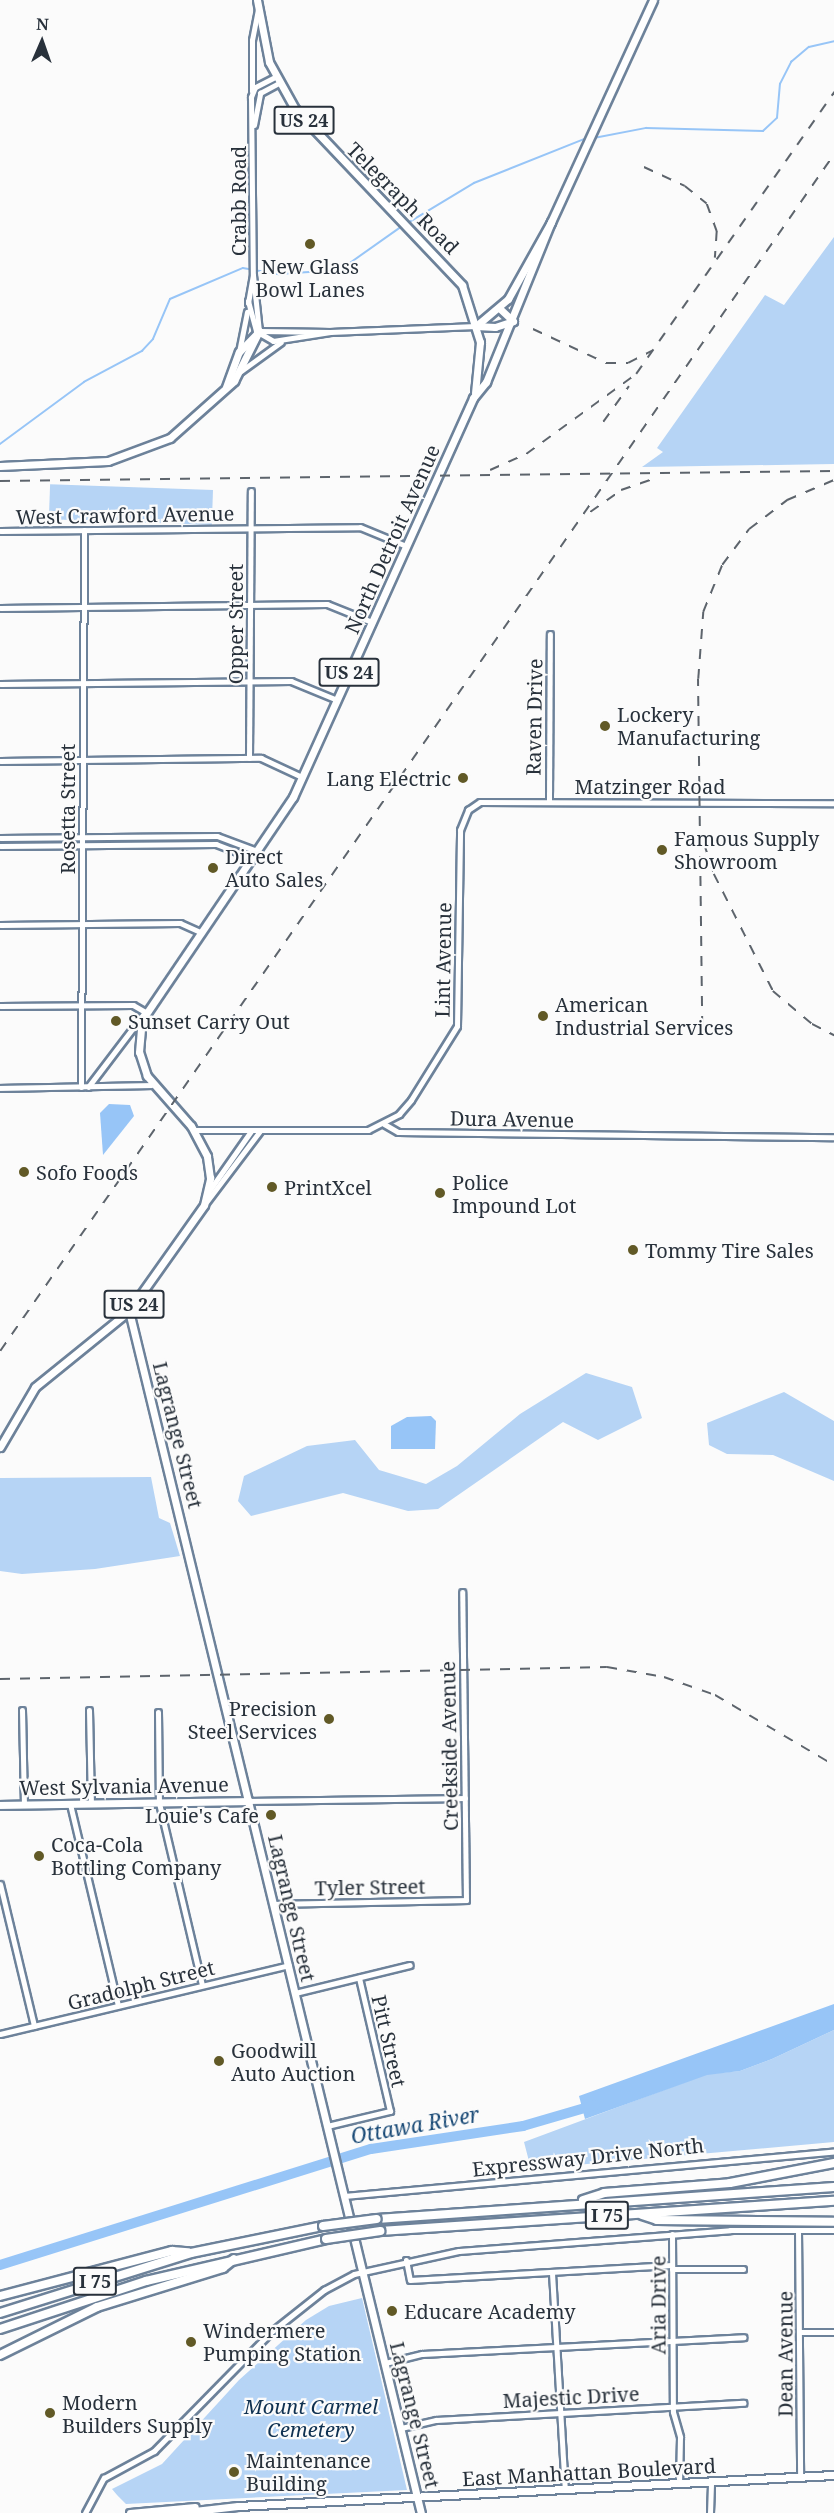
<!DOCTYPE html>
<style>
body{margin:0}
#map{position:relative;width:834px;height:2513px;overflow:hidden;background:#fbfbfb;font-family:"Noto Serif",serif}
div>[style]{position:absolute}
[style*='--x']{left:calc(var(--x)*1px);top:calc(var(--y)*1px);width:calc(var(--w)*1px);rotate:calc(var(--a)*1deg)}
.green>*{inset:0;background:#b6d4f5;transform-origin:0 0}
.water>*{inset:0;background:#97c5f7}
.stream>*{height:1.5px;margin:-0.75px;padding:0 0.75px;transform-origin:0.75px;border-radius:0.75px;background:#97c5f7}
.river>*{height:10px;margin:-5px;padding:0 5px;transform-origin:5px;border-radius:5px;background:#97c5f7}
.roads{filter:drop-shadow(2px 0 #6d829a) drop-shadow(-2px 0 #6d829a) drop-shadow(0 2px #6d829a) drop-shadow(0 -2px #6d829a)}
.minor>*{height:5px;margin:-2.5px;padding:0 2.5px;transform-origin:2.5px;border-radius:2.5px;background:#fff}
.major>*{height:7px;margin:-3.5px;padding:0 3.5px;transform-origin:3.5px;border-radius:3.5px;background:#fff}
.highway>*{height:8px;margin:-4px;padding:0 4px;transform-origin:4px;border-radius:4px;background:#fff}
.rail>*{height:1.5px;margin-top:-0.75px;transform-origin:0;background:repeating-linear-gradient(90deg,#5d646c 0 10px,transparent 0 20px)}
.bridges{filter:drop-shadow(2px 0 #6d829a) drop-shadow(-2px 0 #6d829a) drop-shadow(0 2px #6d829a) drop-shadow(0 -2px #6d829a)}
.highway-bridge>*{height:8px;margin:-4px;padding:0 4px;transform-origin:4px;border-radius:4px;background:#fff}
.dots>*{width:16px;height:16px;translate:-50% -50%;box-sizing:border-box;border:3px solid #fbfbfb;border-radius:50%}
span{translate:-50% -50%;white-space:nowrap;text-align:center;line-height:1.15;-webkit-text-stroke:4.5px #fbfbfb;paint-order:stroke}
.shield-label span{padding:2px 4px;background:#fbfbfb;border:2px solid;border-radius:4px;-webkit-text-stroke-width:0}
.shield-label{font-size:18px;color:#28313b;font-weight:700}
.street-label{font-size:20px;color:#28313b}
.poi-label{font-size:20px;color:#28313b}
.left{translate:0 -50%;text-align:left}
.right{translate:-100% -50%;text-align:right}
.park-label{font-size:20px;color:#0f3151;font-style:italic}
.water-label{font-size:21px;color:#174875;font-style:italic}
.north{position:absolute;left:12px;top:12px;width:60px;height:60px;-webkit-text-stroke:4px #fbfbfb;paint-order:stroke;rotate:2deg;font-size:16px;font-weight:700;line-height:24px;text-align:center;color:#28313b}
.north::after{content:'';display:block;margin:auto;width:21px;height:27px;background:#28313b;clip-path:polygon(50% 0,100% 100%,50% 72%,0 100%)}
</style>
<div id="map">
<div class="green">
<div style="clip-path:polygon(834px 237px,834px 464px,642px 467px,663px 452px,657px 448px,765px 295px,784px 305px)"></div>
<div style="left:213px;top:490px;width:35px;height:163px;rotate:92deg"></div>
<div style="clip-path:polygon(586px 1373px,632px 1387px,642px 1418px,598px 1440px,563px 1422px,438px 1509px,408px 1511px,343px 1493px,251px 1516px,238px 1501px,244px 1476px,307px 1446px,355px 1440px,379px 1470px,426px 1484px,457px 1466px,520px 1414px)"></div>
<div style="clip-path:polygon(784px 1392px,834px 1421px,834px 1481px,773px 1455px,727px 1454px,709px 1445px,707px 1423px)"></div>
<div style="clip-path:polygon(151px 1477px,159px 1518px,170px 1523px,180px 1556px,95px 1569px,22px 1574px,0 1571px,0 1478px)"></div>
<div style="clip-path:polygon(834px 2030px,834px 2142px,531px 2169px,524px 2142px,707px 2074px,740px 2071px,772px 2059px)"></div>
<div style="clip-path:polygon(362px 2298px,407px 2490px,126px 2504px,117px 2495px,112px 2489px,162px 2464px,239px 2380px,306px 2320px,329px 2306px)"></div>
</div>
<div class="water">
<div style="clip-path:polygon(109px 1104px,130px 1105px,134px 1116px,103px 1155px,100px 1113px)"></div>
<div style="clip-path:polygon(431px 1416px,436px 1421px,435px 1449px,391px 1449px,391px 1426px,407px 1417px)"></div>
<div style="clip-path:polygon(834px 2004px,834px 2030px,772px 2059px,740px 2071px,707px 2075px,585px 2119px,579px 2096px)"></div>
</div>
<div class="stream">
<div style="--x:594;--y:138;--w:53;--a:-10.9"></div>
<div style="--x:646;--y:128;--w:117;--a:1.5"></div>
<div style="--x:763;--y:131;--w:19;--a:-43"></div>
<div style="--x:777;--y:118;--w:34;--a:-85"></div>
<div style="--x:780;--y:84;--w:25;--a:-63"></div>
<div style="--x:791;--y:62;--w:23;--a:-40"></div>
<div style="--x:809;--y:47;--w:26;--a:-13"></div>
<div style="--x:408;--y:223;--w:77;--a:-31.2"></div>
<div style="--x:474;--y:183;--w:122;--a:-21.7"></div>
<div style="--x:0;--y:444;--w:104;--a:-36.4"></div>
<div style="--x:84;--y:382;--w:66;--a:-28.1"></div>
<div style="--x:142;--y:351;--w:16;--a:-47"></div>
<div style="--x:153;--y:339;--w:43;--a:-67"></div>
<div style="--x:170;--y:299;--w:79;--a:-23"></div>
<div style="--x:243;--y:268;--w:36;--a:10"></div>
<div style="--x:278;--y:274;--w:62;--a:-3.7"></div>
<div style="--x:340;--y:270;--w:75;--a:-35.2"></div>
</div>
<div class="river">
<div style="--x:0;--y:2265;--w:389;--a:-17.4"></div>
<div style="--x:371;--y:2149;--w:154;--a:-8.6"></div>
<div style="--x:523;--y:2126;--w:75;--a:-16.3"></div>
</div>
<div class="roads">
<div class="minor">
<div style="--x:275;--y:77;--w:22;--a:153"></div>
<div style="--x:255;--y:87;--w:11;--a:112"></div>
<div style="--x:251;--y:97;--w:178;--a:89.4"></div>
<div style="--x:253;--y:275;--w:56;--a:83.9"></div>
<div style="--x:259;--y:331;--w:71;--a:0.8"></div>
<div style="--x:252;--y:91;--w:51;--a:-90"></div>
<div style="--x:252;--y:40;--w:33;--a:-79"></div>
<div style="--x:254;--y:125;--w:33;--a:-79"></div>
<div style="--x:260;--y:93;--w:21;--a:-28"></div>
<div style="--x:248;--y:301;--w:31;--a:75"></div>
<div style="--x:256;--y:331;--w:20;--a:30"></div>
<div style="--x:273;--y:341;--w:58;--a:-9"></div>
<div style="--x:330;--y:332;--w:146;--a:-2.4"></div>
<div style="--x:248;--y:303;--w:28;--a:-80"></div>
<div style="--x:239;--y:352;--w:41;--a:-78.7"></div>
<div style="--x:241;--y:371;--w:49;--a:-35.9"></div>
<div style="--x:0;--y:531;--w:360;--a:-0.6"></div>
<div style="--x:360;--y:527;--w:50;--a:22.4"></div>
<div style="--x:0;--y:608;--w:327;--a:-0.7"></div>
<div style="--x:327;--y:604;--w:48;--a:21.8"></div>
<div style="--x:0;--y:684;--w:291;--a:-0.6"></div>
<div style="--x:291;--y:681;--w:50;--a:22.4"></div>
<div style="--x:249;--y:758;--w:267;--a:-89.6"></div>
<div style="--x:0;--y:761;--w:261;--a:-0.7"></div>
<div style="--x:261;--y:758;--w:45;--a:24.9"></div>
<div style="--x:549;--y:800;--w:166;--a:-89.7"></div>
<div style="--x:0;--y:838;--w:217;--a:-0.5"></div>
<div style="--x:217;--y:836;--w:43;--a:20.6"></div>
<div style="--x:0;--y:846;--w:216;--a:-0.5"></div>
<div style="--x:216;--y:844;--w:39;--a:21"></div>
<div style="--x:0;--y:925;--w:180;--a:-0.6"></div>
<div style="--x:180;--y:923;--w:22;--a:24"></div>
<div style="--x:0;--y:1006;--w:133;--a:-0.4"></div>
<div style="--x:133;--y:1005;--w:14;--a:30"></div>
<div style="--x:145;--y:1012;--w:94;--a:127.2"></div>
<div style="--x:81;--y:1087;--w:557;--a:-89.69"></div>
<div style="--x:0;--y:1088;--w:151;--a:-1.1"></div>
<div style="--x:384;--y:1124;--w:16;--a:30"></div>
<div style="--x:398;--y:1132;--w:436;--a:0.7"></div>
<div style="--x:195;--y:1130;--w:173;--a:0"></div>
<div style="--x:368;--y:1130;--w:35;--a:-27"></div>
<div style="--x:399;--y:1114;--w:18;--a:-49"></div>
<div style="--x:411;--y:1100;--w:87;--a:-58.1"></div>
<div style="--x:457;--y:1026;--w:196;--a:-89.1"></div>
<div style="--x:460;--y:830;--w:22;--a:-68"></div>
<div style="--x:468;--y:810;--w:14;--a:-34"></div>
<div style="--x:480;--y:802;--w:354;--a:0.2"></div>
<div style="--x:209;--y:1191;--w:73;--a:-55"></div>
<div style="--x:204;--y:1205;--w:93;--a:-52.9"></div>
<div style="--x:22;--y:1710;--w:94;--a:88.8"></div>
<div style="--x:89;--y:1710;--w:93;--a:88.8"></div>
<div style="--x:158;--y:1712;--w:91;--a:89.4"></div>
<div style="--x:159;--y:1803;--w:187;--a:76.7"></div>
<div style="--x:249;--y:1801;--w:216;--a:-0.8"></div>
<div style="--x:70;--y:1804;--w:207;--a:76.6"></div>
<div style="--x:0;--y:1884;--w:146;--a:76.5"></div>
<div style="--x:274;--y:1904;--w:192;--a:-1.2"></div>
<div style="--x:466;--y:1900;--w:308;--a:-90.7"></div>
<div style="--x:295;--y:1993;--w:118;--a:-13.7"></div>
<div style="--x:0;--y:2034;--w:297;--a:-13.4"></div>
<div style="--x:327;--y:2126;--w:65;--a:-13.4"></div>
<div style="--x:390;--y:2111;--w:137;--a:-103.1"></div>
<div style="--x:344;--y:2196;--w:492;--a:-5.2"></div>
<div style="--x:798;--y:2230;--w:247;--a:89.5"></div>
<div style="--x:672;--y:2234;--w:178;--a:89.7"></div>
<div style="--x:673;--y:2412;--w:26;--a:74"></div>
<div style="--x:680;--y:2437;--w:47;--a:91.2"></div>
<div style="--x:406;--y:2260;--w:20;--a:79"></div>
<div style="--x:410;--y:2280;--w:262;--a:-3.3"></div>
<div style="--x:672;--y:2269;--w:71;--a:0"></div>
<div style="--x:552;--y:2273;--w:217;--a:86.6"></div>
<div style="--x:800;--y:2332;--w:34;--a:0"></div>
<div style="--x:385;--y:2363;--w:38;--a:-14"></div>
<div style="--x:422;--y:2354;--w:322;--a:-3"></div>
<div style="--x:401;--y:2428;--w:36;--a:-13"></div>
<div style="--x:436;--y:2420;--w:308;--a:-3.2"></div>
<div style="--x:85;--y:2513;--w:40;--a:-62"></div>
<div style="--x:104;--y:2478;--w:57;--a:-28.4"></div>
<div style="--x:154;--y:2451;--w:167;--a:-45.5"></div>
<div style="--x:271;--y:2332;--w:68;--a:-38.4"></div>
<div style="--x:324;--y:2290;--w:34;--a:-28"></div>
<div style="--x:354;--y:2274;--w:107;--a:-12.4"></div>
<div style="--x:459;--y:2251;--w:272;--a:-4.4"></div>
<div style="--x:730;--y:2230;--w:104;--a:0"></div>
<div style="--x:710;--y:2513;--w:31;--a:-88"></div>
</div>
<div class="major">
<div style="--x:257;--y:0;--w:63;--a:79"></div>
<div style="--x:269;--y:62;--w:54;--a:61"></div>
<div style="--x:295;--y:109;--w:243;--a:46.5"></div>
<div style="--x:462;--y:285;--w:60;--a:72.5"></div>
<div style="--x:480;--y:342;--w:51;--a:95.6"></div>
<div style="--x:476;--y:326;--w:42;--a:-40.2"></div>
<div style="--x:508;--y:299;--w:88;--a:-60.8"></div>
<div style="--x:476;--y:326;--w:19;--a:3"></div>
<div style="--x:495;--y:327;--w:19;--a:-18"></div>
<div style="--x:513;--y:321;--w:19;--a:-137"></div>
<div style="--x:226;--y:387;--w:37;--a:-70"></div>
<div style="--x:239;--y:352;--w:29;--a:-46"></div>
<div style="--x:0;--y:466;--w:108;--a:-2.7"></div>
<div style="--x:108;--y:461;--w:66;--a:-20.4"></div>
<div style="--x:170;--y:438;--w:86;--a:-41.7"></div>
<div style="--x:234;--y:381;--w:56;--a:-63.4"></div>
<div style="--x:129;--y:1311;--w:1237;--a:76.35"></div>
<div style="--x:0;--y:1447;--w:69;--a:-59.7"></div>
<div style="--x:35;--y:1387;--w:121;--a:-39"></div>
<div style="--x:129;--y:1311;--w:130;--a:-54.7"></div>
<div style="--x:204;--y:1205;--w:28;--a:-77"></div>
<div style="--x:210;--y:1178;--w:22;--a:-98"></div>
<div style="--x:207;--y:1156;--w:34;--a:-118"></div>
<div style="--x:191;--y:1126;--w:67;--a:-131.3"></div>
<div style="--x:147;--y:1076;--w:25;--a:-108"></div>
<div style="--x:139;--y:1052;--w:32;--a:-85"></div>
<div style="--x:142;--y:1020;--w:269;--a:-55.9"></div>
<div style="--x:293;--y:797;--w:438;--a:-65.7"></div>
<div style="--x:473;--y:398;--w:21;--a:-51"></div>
<div style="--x:486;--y:382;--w:173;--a:-67.9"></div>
<div style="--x:551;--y:222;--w:244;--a:-65.3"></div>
<div style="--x:0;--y:1805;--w:249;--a:-0.9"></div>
<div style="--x:130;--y:2513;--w:65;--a:-5.3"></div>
<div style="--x:177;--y:2513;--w:61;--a:-6.5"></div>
<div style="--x:238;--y:2506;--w:597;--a:-2.98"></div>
</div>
<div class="highway">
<div style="--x:583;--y:2200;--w:22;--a:-18"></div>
<div style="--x:604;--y:2193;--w:126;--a:-4.5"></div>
<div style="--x:730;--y:2183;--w:106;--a:-10.9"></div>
<div style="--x:642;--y:2215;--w:16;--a:18"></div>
<div style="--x:657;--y:2220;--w:177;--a:0.6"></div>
<div style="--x:377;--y:2219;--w:458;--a:-4"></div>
<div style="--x:380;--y:2231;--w:455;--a:-3.8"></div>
<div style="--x:0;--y:2296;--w:178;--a:-14.7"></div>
<div style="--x:172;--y:2251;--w:16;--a:4"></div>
<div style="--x:0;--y:2313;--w:200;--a:-17.4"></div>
<div style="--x:191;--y:2253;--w:135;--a:-11.6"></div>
<div style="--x:0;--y:2329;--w:154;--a:-18.2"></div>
<div style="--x:146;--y:2281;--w:185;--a:-13.1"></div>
<div style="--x:0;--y:2355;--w:108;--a:-26.3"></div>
<div style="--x:97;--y:2307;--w:132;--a:-17.2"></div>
<div style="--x:223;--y:2268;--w:14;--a:-39"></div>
</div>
</div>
<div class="rail">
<div style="--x:644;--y:167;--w:45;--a:24.9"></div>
<div style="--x:685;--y:186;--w:28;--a:39"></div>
<div style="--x:707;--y:204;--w:29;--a:70"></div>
<div style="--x:717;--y:231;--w:27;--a:94"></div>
<div style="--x:533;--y:329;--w:81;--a:25"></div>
<div style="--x:606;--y:363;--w:22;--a:0"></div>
<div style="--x:628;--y:363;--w:27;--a:-27"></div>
<div style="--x:603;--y:422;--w:44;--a:-54.2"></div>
<div style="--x:490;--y:470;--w:39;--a:-24"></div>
<div style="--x:526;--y:454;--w:136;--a:-36"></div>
<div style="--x:636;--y:374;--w:345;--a:-54.9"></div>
<div style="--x:0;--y:481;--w:834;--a:-0.69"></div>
<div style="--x:590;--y:512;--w:38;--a:-35"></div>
<div style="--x:621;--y:490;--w:39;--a:-19"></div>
<div style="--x:704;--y:843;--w:33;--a:72"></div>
<div style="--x:714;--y:874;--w:131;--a:63.2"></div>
<div style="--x:773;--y:991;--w:51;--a:40.2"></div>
<div style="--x:812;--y:1024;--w:25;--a:27"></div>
<div style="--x:702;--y:1026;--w:347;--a:-90.7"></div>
<div style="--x:698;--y:679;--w:67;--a:-85.7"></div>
<div style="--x:703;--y:612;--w:51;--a:-68"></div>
<div style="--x:722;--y:565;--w:45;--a:-53.1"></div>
<div style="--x:749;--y:529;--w:48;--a:-37.3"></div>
<div style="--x:787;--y:500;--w:51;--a:-23.1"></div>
<div style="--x:0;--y:1351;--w:1459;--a:-55.13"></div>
<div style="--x:0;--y:1679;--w:607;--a:-1.13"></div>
<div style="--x:607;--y:1667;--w:58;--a:10"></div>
<div style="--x:664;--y:1677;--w:54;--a:19.4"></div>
<div style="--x:715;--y:1695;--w:138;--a:30.5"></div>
</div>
<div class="bridges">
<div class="highway-bridge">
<div style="--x:323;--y:2226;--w:54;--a:-7.4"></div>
<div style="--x:326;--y:2239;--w:55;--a:-8.4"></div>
</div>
</div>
<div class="dots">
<div style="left:310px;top:244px;background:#615926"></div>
<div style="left:605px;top:726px;background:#615926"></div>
<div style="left:463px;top:778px;background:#615926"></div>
<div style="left:662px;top:850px;background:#615926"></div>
<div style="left:213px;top:868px;background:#615926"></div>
<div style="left:543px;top:1016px;background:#615926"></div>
<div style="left:116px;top:1021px;background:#615926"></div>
<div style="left:24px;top:1172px;background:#615926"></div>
<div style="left:272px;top:1187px;background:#615926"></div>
<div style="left:440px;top:1193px;background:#615926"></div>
<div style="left:633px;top:1250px;background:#615926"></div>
<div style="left:329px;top:1719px;background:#615926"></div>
<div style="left:271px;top:1815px;background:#615926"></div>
<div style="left:39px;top:1856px;background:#615926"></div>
<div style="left:219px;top:2061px;background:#615926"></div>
<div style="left:392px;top:2311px;background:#615926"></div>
<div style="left:191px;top:2342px;background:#615926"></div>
<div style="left:50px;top:2413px;background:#615926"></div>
<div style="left:234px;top:2472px;background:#615926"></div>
</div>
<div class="shield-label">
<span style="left:304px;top:120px">US 24</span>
<span style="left:349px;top:672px">US 24</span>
<span style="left:134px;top:1304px">US 24</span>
<span style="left:607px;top:2215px">I 75</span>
<span style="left:95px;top:2281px">I 75</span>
</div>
<div class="street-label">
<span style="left:403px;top:198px;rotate:45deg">Telegraph Road</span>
<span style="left:238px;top:201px;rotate:-90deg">Crabb Road</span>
<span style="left:125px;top:515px;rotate:-1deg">West Crawford Avenue</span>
<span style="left:392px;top:539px;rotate:-66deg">North Detroit Avenue</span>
<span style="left:235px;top:624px;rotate:-90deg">Opper Street</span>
<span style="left:534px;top:717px;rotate:-89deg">Raven Drive</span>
<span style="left:650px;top:786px">Matzinger Road</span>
<span style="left:67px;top:809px;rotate:-90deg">Rosetta Street</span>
<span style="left:443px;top:960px;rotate:-89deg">Lint Avenue</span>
<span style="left:512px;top:1119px;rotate:1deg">Dura Avenue</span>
<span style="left:178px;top:1435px;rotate:76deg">Lagrange Street</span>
<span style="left:449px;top:1746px;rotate:-91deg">Creekside Avenue</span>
<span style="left:124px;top:1786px;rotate:-1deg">West Sylvania Avenue</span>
<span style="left:370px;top:1887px;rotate:-1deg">Tyler Street</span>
<span style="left:292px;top:1908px;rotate:77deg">Lagrange Street</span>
<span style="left:141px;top:1985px;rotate:-14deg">Gradolph Street</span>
<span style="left:389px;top:2041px;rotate:77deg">Pitt Street</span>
<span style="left:588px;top:2157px;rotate:-6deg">Expressway Drive North</span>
<span style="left:658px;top:2305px;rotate:-90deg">Aria Drive</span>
<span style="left:785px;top:2354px;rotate:-90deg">Dean Avenue</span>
<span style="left:571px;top:2397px;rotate:-3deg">Majestic Drive</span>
<span style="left:415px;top:2415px;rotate:76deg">Lagrange Street</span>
<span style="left:589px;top:2472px;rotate:-3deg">East Manhattan Boulevard</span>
</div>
<div class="poi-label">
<span style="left:310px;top:278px">New Glass<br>Bowl Lanes</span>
<span class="left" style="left:617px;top:726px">Lockery<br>Manufacturing</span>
<span class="right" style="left:451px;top:778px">Lang Electric</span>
<span class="left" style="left:674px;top:850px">Famous Supply<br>Showroom</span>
<span class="left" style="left:225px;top:868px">Direct<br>Auto Sales</span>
<span class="left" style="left:555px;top:1016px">American<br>Industrial Services</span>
<span class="left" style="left:128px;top:1021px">Sunset Carry Out</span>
<span class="left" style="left:36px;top:1172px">Sofo Foods</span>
<span class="left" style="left:452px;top:1194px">Police<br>Impound Lot</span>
<span class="left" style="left:284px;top:1187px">PrintXcel</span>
<span class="left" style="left:645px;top:1250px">Tommy Tire Sales</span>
<span class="right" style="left:317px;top:1720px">Precision<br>Steel Services</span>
<span class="right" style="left:259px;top:1815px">Louie's Cafe</span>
<span class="left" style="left:51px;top:1856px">Coca-Cola<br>Bottling Company</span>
<span class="left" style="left:231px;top:2062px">Goodwill<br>Auto Auction</span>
<span class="left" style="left:404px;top:2311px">Educare Academy</span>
<span class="left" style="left:203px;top:2342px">Windermere<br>Pumping Station</span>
<span class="left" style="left:62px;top:2414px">Modern<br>Builders Supply</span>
<span class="left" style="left:246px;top:2472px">Maintenance<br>Building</span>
</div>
<div class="park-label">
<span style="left:311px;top:2418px">Mount Carmel<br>Cemetery</span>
</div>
<div class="water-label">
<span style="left:415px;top:2125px;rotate:-10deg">Ottawa River</span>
</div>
<div class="north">N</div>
</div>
